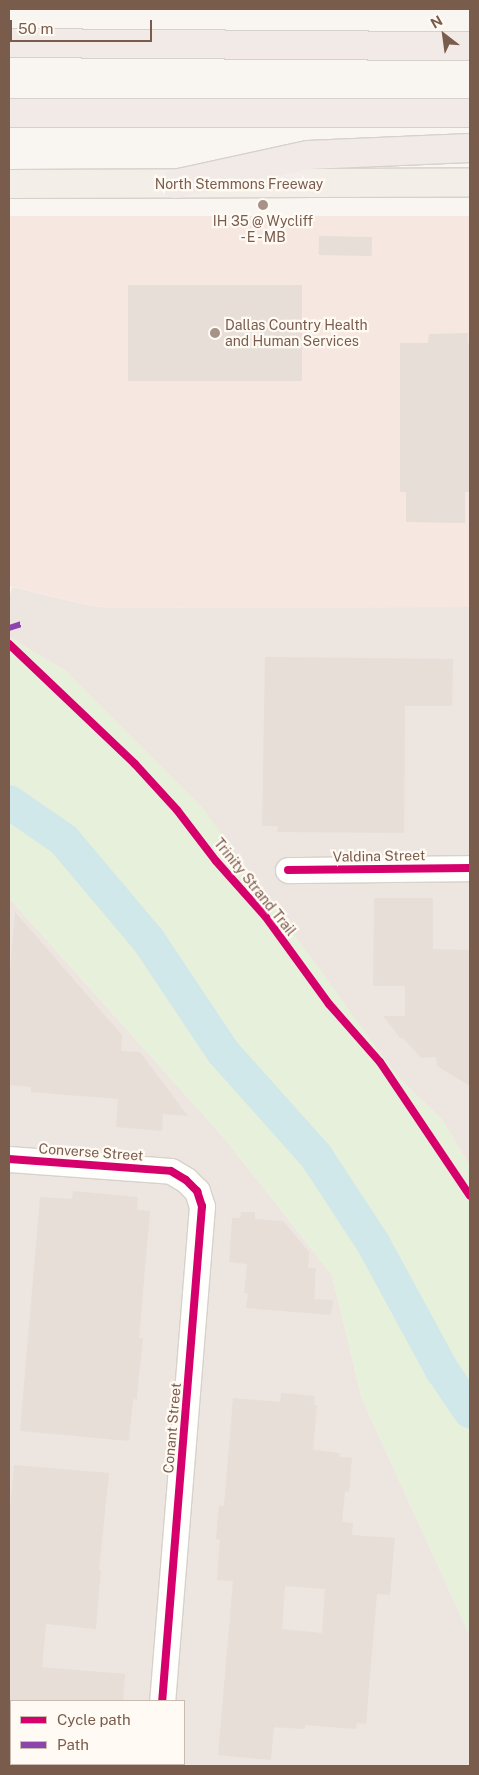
<!DOCTYPE html>
<style>
body{margin:0}
#map{position:relative;width:479px;height:1775px;overflow:hidden;background:#f9f5f0;font-family:"Public Sans",sans-serif}
div>[style]{position:absolute}
[style*='--x']{left:calc(var(--x)*1px);top:calc(var(--y)*1px);width:calc(var(--w)*1px);rotate:calc(var(--a)*1deg)}
.commercial>*{inset:0;background:#f6e8e1}
.industrial>*{inset:0;background:#ede5e0}
.green>*{inset:0;background:#e7f0db}
.river>*{height:34px;margin:-17px;padding:0 17px;transform-origin:17px;border-radius:17px;background:#d0e8ea}
.building>*{inset:0;background:#e6ded7;transform-origin:0 0}
.roads{filter:drop-shadow(1px 0 #d7d1cb) drop-shadow(-1px 0 #d7d1cb) drop-shadow(0 1px #d7d1cb) drop-shadow(0 -1px #d7d1cb)}
.minor>*{height:25px;margin:-12.5px;padding:0 12.5px;transform-origin:12.5px;border-radius:12.5px;background:#fefefd}
.major>*{height:28px;margin:-14px;padding:0 14px;transform-origin:14px;border-radius:14px;background:#f3eee8}
.highway>*{height:28px;margin:-14px;padding:0 14px;transform-origin:14px;border-radius:14px;background:#f2eae7}
.quiet>*{height:6px;margin-top:-3px;transform-origin:0;background:repeating-linear-gradient(90deg,#8e44ad 0 12px,transparent 0 18px)}
.cycleway>*{height:8px;margin:-4px;padding:0 4px;transform-origin:4px;border-radius:4px;background:#d6006c}
.dots>*{width:14px;height:14px;translate:-50% -50%;box-sizing:border-box;border:2px solid #fffaf3;border-radius:50%}
span{translate:-50% -50%;white-space:nowrap;text-align:center;line-height:1.15;-webkit-text-stroke:4.5px #fffaf3;paint-order:stroke}
.street-label{font-size:14px;color:#7a5c4d}
.poi-label{font-size:14px;color:#7a5c4d}
.left{translate:0 -50%;text-align:left}
.frame{position:absolute;inset:0;border:10px solid #7a5c4d;pointer-events:none}
.legend{position:absolute;left:10px;top:1700px;width:175px;height:65px;box-sizing:border-box;background:#fffaf3;border:1px solid #cabbb1;margin:0;padding:6px 9px;list-style:none;font-size:15px;color:#7a5c4d}
.legend li{display:flex;align-items:center;gap:10px;height:25px}
.legend b{width:25px;border:1px solid #cabbb1}
.north{position:absolute;left:419px;top:10px;width:50px;height:50px;-webkit-text-stroke:4px #fffaf3;paint-order:stroke;rotate:330deg;font-size:14px;font-weight:700;line-height:20px;text-align:center;color:#7a5c4d}
.north::after{content:'';display:block;margin:auto;width:18px;height:22px;background:#7a5c4d;clip-path:polygon(50% 0,100% 100%,50% 72%,0 100%)}
.scale{position:absolute;left:10px;top:20px;width:142px;height:22px;box-sizing:border-box;border:2px solid #7a5c4d;border-top:0;padding-left:6px;font-size:15px;line-height:18px;white-space:nowrap;color:#7a5c4d;-webkit-text-stroke:4px #fffaf3;paint-order:stroke}
</style>
<div id="map">
<div class="commercial">
<div style="clip-path:polygon(9px 216px,470px 216px,470px 607px,110px 608px,86px 605px,9px 586px)"></div>
</div>
<div class="industrial">
<div style="clip-path:polygon(12px 587px,86px 605px,110px 608px,470px 607px,470px 1166px,442px 1120px,398px 1077px,67px 672px,9px 637px,9px 599px)"></div>
<div style="clip-path:polygon(evenodd,9px 898px,225px 1139px,332px 1275px,362px 1399px,470px 1636px,470px 1766px,9px 1766px,9px 898px,11px 1701px,184px 1701px,184px 1764px,11px 1764px,11px 1701px)"></div>
</div>
<div class="green">
<div style="clip-path:polygon(9px 637px,67px 672px,202px 807px,398px 1077px,442px 1120px,470px 1166px,470px 1636px,362px 1399px,332px 1275px,225px 1139px,9px 898px)"></div>
</div>
<div class="river">
<div style="--x:9;--y:802;--w:67;--a:34.6"></div>
<div style="--x:64;--y:840;--w:132;--a:49.9"></div>
<div style="--x:149;--y:941;--w:133;--a:56.3"></div>
<div style="--x:223;--y:1052;--w:140;--a:48.2"></div>
<div style="--x:316;--y:1156;--w:104;--a:56.8"></div>
<div style="--x:373;--y:1243;--w:145;--a:61.5"></div>
<div style="--x:442;--y:1370;--w:50;--a:55.7"></div>
</div>
<div class="building">
<div style="left:319px;top:236px;width:53px;height:19px;rotate:1deg"></div>
<div style="left:128px;top:285px;width:174px;height:96px"></div>
<div style="clip-path:polygon(468px 333px,468px 343px,470px 343px,470px 492px,465px 492px,465px 523px,406px 522px,406px 492px,400px 492px,400px 343px,428px 343px,429px 334px)"></div>
<div style="clip-path:polygon(265px 657px,453px 659px,452px 706px,405px 706px,404px 833px,277px 832px,278px 826px,262px 826px)"></div>
<div style="clip-path:polygon(374px 898px,433px 898px,433px 949px,470px 950px,470px 1086px,437px 1066px,436px 1057px,421px 1058px,403px 1038px,401px 1039px,383px 1016px,405px 1016px,405px 986px,373px 986px)"></div>
<div style="clip-path:polygon(15px 912px,122px 1035px,121px 1051px,140px 1052px,188px 1116px,163px 1114px,162px 1131px,116px 1127px,118px 1099px,31px 1092px,31px 1087px,9px 1085px,9px 986px)"></div>
<div style="clip-path:polygon(73px 1191px,138px 1197px,137px 1210px,150px 1211px,139px 1338px,143px 1338px,138px 1385px,137px 1400px,133px 1399px,129px 1441px,20px 1431px,40px 1197px,72px 1199px)"></div>
<div style="clip-path:polygon(241px 1212px,255px 1212px,255px 1219px,283px 1221px,309px 1252px,308px 1268px,316px 1268px,314px 1299px,333px 1300px,331px 1315px,246px 1308px,248px 1293px,244px 1293px,247px 1264px,229px 1262px,232px 1218px,240px 1218px)"></div>
<div style="clip-path:polygon(evenodd,281px 1393px,315px 1396px,314px 1405px,317px 1405px,313px 1450px,340px 1453px,339px 1457px,352px 1458px,349px 1492px,345px 1492px,342px 1522px,353px 1523px,352px 1535px,395px 1538px,390px 1595px,377px 1594px,366px 1724px,357px 1723px,356px 1729px,305px 1725px,305px 1729px,274px 1727px,271px 1760px,218px 1755px,233px 1581px,217px 1580px,220px 1540px,216px 1539px,219px 1506px,224px 1506px,233px 1398px,280px 1402px,281px 1393px,285px 1586px,325px 1589px,322px 1633px,282px 1629px,285px 1586px)"></div>
<div style="clip-path:polygon(14px 1465px,109px 1473px,99px 1570px,101px 1570px,96px 1629px,46px 1624px,42px 1667px,125px 1674px,123px 1701px,9px 1701px,9px 1520px)"></div>
</div>
<div class="roads">
<div class="minor">
<div style="--x:288;--y:870;--w:182;--a:-0.6"></div>
<div style="--x:9;--y:1159;--w:162;--a:4.2"></div>
<div style="--x:171;--y:1171;--w:17;--a:31"></div>
<div style="--x:186;--y:1180;--w:16;--a:45"></div>
<div style="--x:197;--y:1191;--w:16;--a:72"></div>
<div style="--x:202;--y:1206;--w:497;--a:94.6"></div>
<div style="--x:157;--y:1766;--w:2;--a:-90"></div>
</div>
<div class="major">
<div style="--x:9;--y:184;--w:461;--a:-0.2"></div>
</div>
<div class="highway">
<div style="--x:9;--y:43;--w:461;--a:0.4"></div>
<div style="--x:9;--y:113;--w:461;--a:0"></div>
<div style="--x:175;--y:184;--w:136;--a:-12.3"></div>
<div style="--x:308;--y:155;--w:162;--a:-2.5"></div>
</div>
</div>
<div class="quiet">
<div style="--x:9;--y:628;--w:16;--a:-18"></div>
</div>
<div class="cycleway">
<div style="--x:9;--y:644;--w:174;--a:43.6"></div>
<div style="--x:135;--y:764;--w:62;--a:47.6"></div>
<div style="--x:177;--y:810;--w:64;--a:52.6"></div>
<div style="--x:216;--y:861;--w:74;--a:48.3"></div>
<div style="--x:265;--y:916;--w:109;--a:54"></div>
<div style="--x:329;--y:1004;--w:77;--a:48.7"></div>
<div style="--x:380;--y:1062;--w:161;--a:56.1"></div>
<div style="--x:288;--y:870;--w:182;--a:-0.6"></div>
<div style="--x:9;--y:1159;--w:162;--a:4.2"></div>
<div style="--x:171;--y:1171;--w:17;--a:31"></div>
<div style="--x:186;--y:1180;--w:16;--a:45"></div>
<div style="--x:197;--y:1191;--w:16;--a:72"></div>
<div style="--x:202;--y:1206;--w:497;--a:94.6"></div>
</div>
<div class="dots">
<div style="left:263px;top:205px;background:#a69286"></div>
<div style="left:215px;top:333px;background:#a69286"></div>
</div>
<div class="street-label">
<span style="left:239px;top:184px">North Stemmons Freeway</span>
<span style="left:379px;top:856px;rotate:-1deg">Valdina Street</span>
<span style="left:255px;top:887px;rotate:51deg">Trinity Strand Trail</span>
<span style="left:91px;top:1152px;rotate:4deg">Converse Street</span>
<span style="left:172px;top:1428px;rotate:-85deg">Conant Street</span>
</div>
<div class="poi-label">
<span style="left:263px;top:229px">IH 35 @ Wycliff<br>- E - MB</span>
<span class="left" style="left:225px;top:333px">Dallas Country Health<br>and Human Services</span>
</div>
<div class="frame"></div>
<ul class="legend">
<li><b style="height:6px;background:#d6006c"></b>Cycle path</li>
<li><b style="height:6px;background:#8e44ad"></b>Path</li>
</ul>
<div class="north">N</div>
<div class="scale">50 m</div>
</div>
